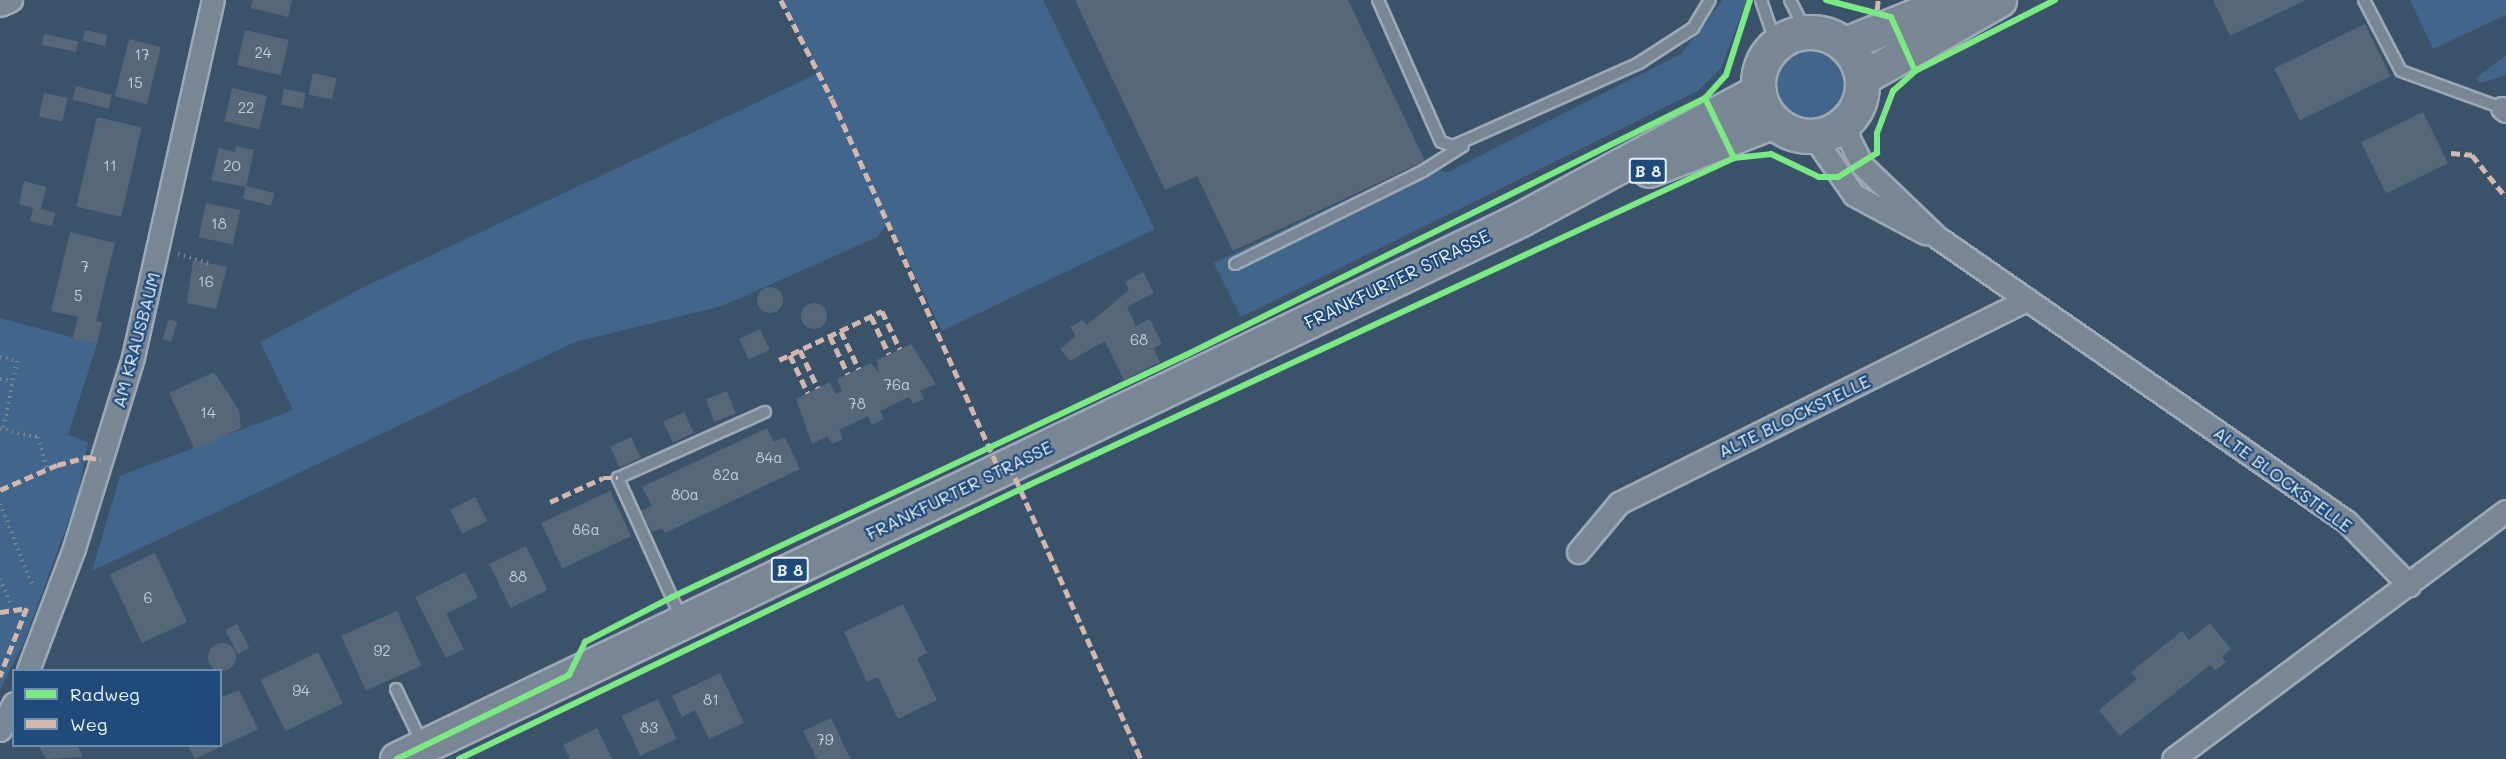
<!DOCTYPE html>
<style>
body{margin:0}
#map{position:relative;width:2506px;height:759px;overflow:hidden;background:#3b526b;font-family:Mali,sans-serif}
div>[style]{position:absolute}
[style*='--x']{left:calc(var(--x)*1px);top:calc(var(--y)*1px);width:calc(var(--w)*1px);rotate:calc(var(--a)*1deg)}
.green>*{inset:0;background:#42658c}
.round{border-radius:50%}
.building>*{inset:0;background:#57677a;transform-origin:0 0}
.path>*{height:4px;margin-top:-2px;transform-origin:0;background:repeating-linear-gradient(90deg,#788491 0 1.5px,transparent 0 6px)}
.roads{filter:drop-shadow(2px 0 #9da9b6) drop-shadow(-2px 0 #9da9b6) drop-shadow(0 2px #9da9b6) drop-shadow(0 -2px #9da9b6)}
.service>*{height:10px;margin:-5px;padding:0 5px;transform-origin:5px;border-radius:5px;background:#798694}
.minor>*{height:21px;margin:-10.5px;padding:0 10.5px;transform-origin:10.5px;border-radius:10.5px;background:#798694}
.primary>*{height:33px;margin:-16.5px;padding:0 16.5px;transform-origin:16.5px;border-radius:16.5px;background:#798694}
.primary>.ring{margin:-16.5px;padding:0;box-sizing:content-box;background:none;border:33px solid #798694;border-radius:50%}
.quiet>*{height:4.5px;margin-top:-2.25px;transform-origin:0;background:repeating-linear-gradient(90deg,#d1b7ad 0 9px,transparent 0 13.5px)}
.cycleway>*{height:6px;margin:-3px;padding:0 3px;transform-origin:3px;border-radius:3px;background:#7ce984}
span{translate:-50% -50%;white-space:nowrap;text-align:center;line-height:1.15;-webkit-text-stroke:4.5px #1f4a7a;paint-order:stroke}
.number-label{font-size:15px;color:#c4ced8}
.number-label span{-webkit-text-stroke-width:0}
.shield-label span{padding:2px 4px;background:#1f4a7a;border:2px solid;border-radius:4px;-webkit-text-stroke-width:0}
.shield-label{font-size:16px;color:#e8f1f8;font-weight:700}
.street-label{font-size:18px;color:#e8f1f8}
.legend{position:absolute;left:12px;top:669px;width:210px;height:78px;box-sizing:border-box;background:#1f4a7a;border:2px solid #6f8dac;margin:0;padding:8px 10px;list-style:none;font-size:18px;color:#e8f1f8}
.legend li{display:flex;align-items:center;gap:12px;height:30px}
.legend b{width:30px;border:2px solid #6f8dac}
</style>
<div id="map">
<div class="green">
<div style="clip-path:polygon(782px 0,1043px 0,1155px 229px,942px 331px,889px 222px,877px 237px,722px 306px,575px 342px,92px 571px,120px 476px,293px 410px,260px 342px,366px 286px,817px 74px)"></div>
<div style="clip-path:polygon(1722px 0,1747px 0,1721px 68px,1698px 91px,1241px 317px,1214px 263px,1426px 162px,1446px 173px,1681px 54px)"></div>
<div style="clip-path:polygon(2410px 0,2506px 0,2506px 15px,2433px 49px)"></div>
<div class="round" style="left:1767px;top:40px;width:88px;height:88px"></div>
<div style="clip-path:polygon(2506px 55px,2506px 75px,2480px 83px,2476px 78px)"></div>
<div style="clip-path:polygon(0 318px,97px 344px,68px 435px,88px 442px,78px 495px,24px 642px,0 690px)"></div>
</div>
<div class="building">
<div style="clip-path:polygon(252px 0,292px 0,288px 17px,251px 8px)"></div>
<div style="clip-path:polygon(1075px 0,1348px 0,1425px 161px,1233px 251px,1197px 176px,1165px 190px)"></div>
<div style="clip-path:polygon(2213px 0,2306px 0,2230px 36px)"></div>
<div style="left:2365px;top:24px;width:58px;height:101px;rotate:64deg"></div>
<div style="left:85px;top:30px;width:23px;height:11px;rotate:13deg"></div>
<div style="left:245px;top:30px;width:45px;height:36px;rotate:13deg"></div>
<div style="left:44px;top:34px;width:35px;height:11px;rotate:12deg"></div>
<div style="left:129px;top:39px;width:33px;height:59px;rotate:14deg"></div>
<div style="left:313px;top:73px;width:24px;height:22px;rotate:12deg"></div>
<div style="left:76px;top:86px;width:37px;height:14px;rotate:14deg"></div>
<div style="left:232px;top:88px;width:36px;height:34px;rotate:13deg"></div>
<div style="left:284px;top:89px;width:22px;height:16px;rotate:10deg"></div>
<div style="left:44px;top:93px;width:24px;height:24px;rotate:12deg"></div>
<div style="left:2423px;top:112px;width:57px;height:69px;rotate:64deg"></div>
<div style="left:97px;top:117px;width:46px;height:92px;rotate:13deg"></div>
<div style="clip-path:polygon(236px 146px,254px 150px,246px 187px,211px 180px,219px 148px,235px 152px)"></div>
<div style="clip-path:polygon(24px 181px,46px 187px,41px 209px,55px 213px,52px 226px,30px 221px,33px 208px,19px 204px)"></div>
<div style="left:246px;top:186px;width:29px;height:13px;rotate:14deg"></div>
<div style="left:206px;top:203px;width:35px;height:35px;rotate:12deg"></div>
<div style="clip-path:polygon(70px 232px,115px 243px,96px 321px,102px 322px,97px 344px,73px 338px,78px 317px,51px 311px)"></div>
<div style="clip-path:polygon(193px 260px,227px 267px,216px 309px,187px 303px)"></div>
<div style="clip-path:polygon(1143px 272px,1154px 293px,1127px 307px,1136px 326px,1150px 319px,1162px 344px,1154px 348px,1160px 362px,1124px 380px,1105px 341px,1070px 361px,1060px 349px,1076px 336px,1070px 327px,1082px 320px,1087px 325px,1129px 290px,1125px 282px)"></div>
<div class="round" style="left:757px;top:287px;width:26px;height:26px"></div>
<div class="round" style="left:801px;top:303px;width:26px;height:26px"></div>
<div style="left:169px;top:319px;width:9px;height:21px;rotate:18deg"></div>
<div style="left:760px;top:329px;width:23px;height:23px;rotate:65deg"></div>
<div style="clip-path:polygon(911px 344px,936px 384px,920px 391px,924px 399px,913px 404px,909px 397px,880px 411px,884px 419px,872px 425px,868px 416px,839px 430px,843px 439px,832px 444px,827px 436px,812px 444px,796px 399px,830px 382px,836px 394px,842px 391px,837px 379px,871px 363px,879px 373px,877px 360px)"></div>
<div style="clip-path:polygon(214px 372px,239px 410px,241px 428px,195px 450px,169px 393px)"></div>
<div style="left:727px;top:391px;width:24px;height:23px;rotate:68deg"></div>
<div style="left:684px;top:412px;width:23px;height:23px;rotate:65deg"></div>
<div style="clip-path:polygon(767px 428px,774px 442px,785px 437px,800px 469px,665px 533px,662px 528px,652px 532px,641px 511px,652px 506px,642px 487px)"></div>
<div style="left:631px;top:437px;width:23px;height:23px;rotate:65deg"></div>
<div style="left:610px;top:491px;width:50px;height:76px;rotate:65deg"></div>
<div style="left:475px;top:497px;width:27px;height:28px;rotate:63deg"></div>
<div style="left:526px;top:546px;width:49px;height:41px;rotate:64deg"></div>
<div style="left:155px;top:553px;width:76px;height:50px;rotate:65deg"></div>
<div style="clip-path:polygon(465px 572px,478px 598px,446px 614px,464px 649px,446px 658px,415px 597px)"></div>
<div style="clip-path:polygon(903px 604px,927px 653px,917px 658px,937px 700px,898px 719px,878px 677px,867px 682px,844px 632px)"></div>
<div style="left:397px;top:611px;width:60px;height:61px;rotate:66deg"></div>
<div style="clip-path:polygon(2210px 623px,2231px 649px,2222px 657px,2226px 662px,2215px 670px,2210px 665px,2120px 736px,2099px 710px,2137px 679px,2131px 672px,2182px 631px,2189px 640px)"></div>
<div style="left:237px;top:624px;width:27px;height:13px;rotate:63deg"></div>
<div class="round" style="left:208px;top:643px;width:28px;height:28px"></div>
<div style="left:318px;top:652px;width:57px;height:64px;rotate:64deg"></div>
<div style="clip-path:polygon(720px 673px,744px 723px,709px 739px,695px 710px,682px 717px,672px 696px)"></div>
<div style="clip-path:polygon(239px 690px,258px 729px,195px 759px,188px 746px,220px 746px,220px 698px)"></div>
<div style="left:658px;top:699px;width:44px;height:40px;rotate:65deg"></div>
<div style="clip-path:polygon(831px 718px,846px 750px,851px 759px,817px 759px,803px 731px)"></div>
<div style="clip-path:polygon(597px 728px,612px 759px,570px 759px,563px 745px)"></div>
<div style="clip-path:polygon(39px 746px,77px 746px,83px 757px,46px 759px)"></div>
</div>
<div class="path">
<div style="--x:178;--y:254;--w:34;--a:17"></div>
<div style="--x:0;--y:357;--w:17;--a:13"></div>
<div style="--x:17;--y:361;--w:69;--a:101.6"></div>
<div style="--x:0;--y:379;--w:12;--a:14"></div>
<div style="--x:0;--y:429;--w:39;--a:12"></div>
<div style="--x:38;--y:437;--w:33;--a:74"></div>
<div style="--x:0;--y:504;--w:89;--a:68.3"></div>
<div style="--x:0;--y:579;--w:30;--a:67"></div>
</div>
<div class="roads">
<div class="service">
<div style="--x:1378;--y:0;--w:155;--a:66.1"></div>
<div style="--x:1441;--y:142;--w:13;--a:18"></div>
<div style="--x:1453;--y:146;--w:204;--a:-24"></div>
<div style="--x:1639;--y:63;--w:64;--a:-32.9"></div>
<div style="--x:1693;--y:28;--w:33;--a:-59"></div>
<div style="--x:1761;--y:0;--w:46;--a:71.2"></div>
<div style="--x:1790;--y:0;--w:35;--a:63"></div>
<div style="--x:2364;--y:0;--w:80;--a:62.5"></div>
<div style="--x:2401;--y:71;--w:108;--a:20.1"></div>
<div style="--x:1235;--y:264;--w:210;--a:-26.3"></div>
<div style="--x:1423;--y:171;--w:47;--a:-32"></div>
<div style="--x:682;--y:620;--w:156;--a:-114.3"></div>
<div style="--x:618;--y:478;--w:161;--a:-24.2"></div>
<div style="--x:396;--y:689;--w:60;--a:64.3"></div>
</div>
<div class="minor">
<div style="--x:0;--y:5;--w:12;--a:-24"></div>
<div style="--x:2502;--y:108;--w:5;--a:37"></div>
<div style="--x:1850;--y:118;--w:19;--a:96"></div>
<div style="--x:1848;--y:137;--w:31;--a:63"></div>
<div style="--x:1862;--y:165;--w:104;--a:43.8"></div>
<div style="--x:1937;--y:237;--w:498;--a:34.8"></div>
<div style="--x:2346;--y:521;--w:90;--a:45.5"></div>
<div style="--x:1813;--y:136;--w:72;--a:55.2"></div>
<div style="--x:1854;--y:195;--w:81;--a:28.2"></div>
<div style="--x:1578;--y:552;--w:64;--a:-50.1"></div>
<div style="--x:1619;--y:503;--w:456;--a:-26.5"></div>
<div style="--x:28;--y:670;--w:130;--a:-69.3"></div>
<div style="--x:74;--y:548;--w:200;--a:-72.8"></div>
<div style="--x:133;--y:357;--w:366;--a:-77.4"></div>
<div style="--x:0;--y:730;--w:30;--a:-63"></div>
<div style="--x:2173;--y:759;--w:415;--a:-36.7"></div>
</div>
<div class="primary">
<div class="ring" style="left:1758px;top:32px;width:71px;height:71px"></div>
<div style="--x:1845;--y:44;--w:118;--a:-22"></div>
<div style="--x:1862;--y:78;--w:158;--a:-29.7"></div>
<div style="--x:1649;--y:170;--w:134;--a:-21.4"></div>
<div style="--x:397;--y:759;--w:1247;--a:-25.66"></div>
<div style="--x:1521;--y:219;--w:270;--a:-28.3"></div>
</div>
</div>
<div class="quiet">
<div style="--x:781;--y:0;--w:111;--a:62.7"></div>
<div style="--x:832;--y:99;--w:408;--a:65.7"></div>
<div style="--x:1877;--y:10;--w:10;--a:-84"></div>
<div style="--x:2451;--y:153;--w:21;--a:5"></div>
<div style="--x:2472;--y:155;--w:54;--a:51"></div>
<div style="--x:871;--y:316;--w:42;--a:64.7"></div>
<div style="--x:841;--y:331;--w:42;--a:64.7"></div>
<div style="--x:830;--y:336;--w:42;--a:64.7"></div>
<div style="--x:800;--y:350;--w:42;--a:64.7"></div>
<div style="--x:790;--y:355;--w:42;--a:64.7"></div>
<div style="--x:779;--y:360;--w:114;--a:-25.4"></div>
<div style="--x:882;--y:311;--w:42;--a:64.7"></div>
<div style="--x:1010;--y:466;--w:321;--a:65.9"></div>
<div style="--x:0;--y:490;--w:62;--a:-23.7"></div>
<div style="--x:57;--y:465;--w:31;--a:-15"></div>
<div style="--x:87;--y:457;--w:14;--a:12"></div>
<div style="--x:550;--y:502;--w:58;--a:-24.4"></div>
<div style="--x:603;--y:478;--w:15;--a:0"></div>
<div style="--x:0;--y:612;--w:27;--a:-8"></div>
<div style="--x:27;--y:608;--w:74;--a:111.4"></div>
</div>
<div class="cycleway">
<div style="--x:1750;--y:0;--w:79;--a:107.7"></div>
<div style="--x:1726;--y:75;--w:31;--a:132"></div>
<div style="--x:1705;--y:98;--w:67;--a:64.2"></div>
<div style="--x:1734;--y:158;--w:37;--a:-6"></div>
<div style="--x:1771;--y:154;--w:53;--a:25.6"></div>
<div style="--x:1819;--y:177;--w:19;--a:0"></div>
<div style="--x:1838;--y:177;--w:46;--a:-31.6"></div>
<div style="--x:1877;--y:153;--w:20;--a:-90"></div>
<div style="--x:1877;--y:133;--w:45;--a:-69.1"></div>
<div style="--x:1893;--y:91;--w:30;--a:-42"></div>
<div style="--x:1915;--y:71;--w:157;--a:-26.9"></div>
<div style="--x:1826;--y:0;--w:67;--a:14.7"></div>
<div style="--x:1891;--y:17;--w:59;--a:66"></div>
<div style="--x:397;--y:759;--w:191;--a:-26"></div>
<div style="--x:569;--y:675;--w:37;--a:-64"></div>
<div style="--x:585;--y:642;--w:98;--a:-27.3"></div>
<div style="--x:672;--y:597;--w:568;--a:-25.21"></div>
<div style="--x:1186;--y:355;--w:579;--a:-26.34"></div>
<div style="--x:459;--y:759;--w:632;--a:-25.67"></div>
<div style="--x:1029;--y:485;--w:777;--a:-24.88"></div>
</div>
<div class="number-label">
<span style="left:263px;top:53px">24</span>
<span style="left:142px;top:55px">17</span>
<span style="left:135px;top:83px">15</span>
<span style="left:246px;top:108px">22</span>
<span style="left:110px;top:166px">11</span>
<span style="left:232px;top:166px">20</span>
<span style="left:219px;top:224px">18</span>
<span style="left:85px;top:267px">7</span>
<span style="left:206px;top:282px">16</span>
<span style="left:78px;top:296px">5</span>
<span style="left:1139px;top:340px">68</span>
<span style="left:897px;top:385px">76a</span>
<span style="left:857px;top:404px">78</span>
<span style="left:208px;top:413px">14</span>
<span style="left:769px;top:458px">84a</span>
<span style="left:726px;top:475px">82a</span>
<span style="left:685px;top:495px">80a</span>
<span style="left:586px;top:530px">86a</span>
<span style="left:518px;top:577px">88</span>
<span style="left:148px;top:598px">6</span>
<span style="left:382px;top:651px">92</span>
<span style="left:301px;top:691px">94</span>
<span style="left:711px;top:700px">81</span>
<span style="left:649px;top:728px">83</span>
<span style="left:825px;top:740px">79</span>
</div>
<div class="shield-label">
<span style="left:1648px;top:171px">B 8</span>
<span style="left:790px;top:570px">B 8</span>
</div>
<div class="street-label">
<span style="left:1397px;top:279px;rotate:-26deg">FRANKFURTER STRASSE</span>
<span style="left:136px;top:340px;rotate:-75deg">AM KRAUSBAUM</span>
<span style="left:1794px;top:416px;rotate:-26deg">ALTE BLOCKSTELLE</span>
<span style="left:2283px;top:479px;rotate:36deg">ALTE BLOCKSTELLE</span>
<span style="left:959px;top:490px;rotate:-26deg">FRANKFURTER STRASSE</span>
</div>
<ul class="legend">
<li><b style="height:8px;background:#7ce984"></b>Radweg</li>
<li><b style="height:8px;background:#d1b7ad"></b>Weg</li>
</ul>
</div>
